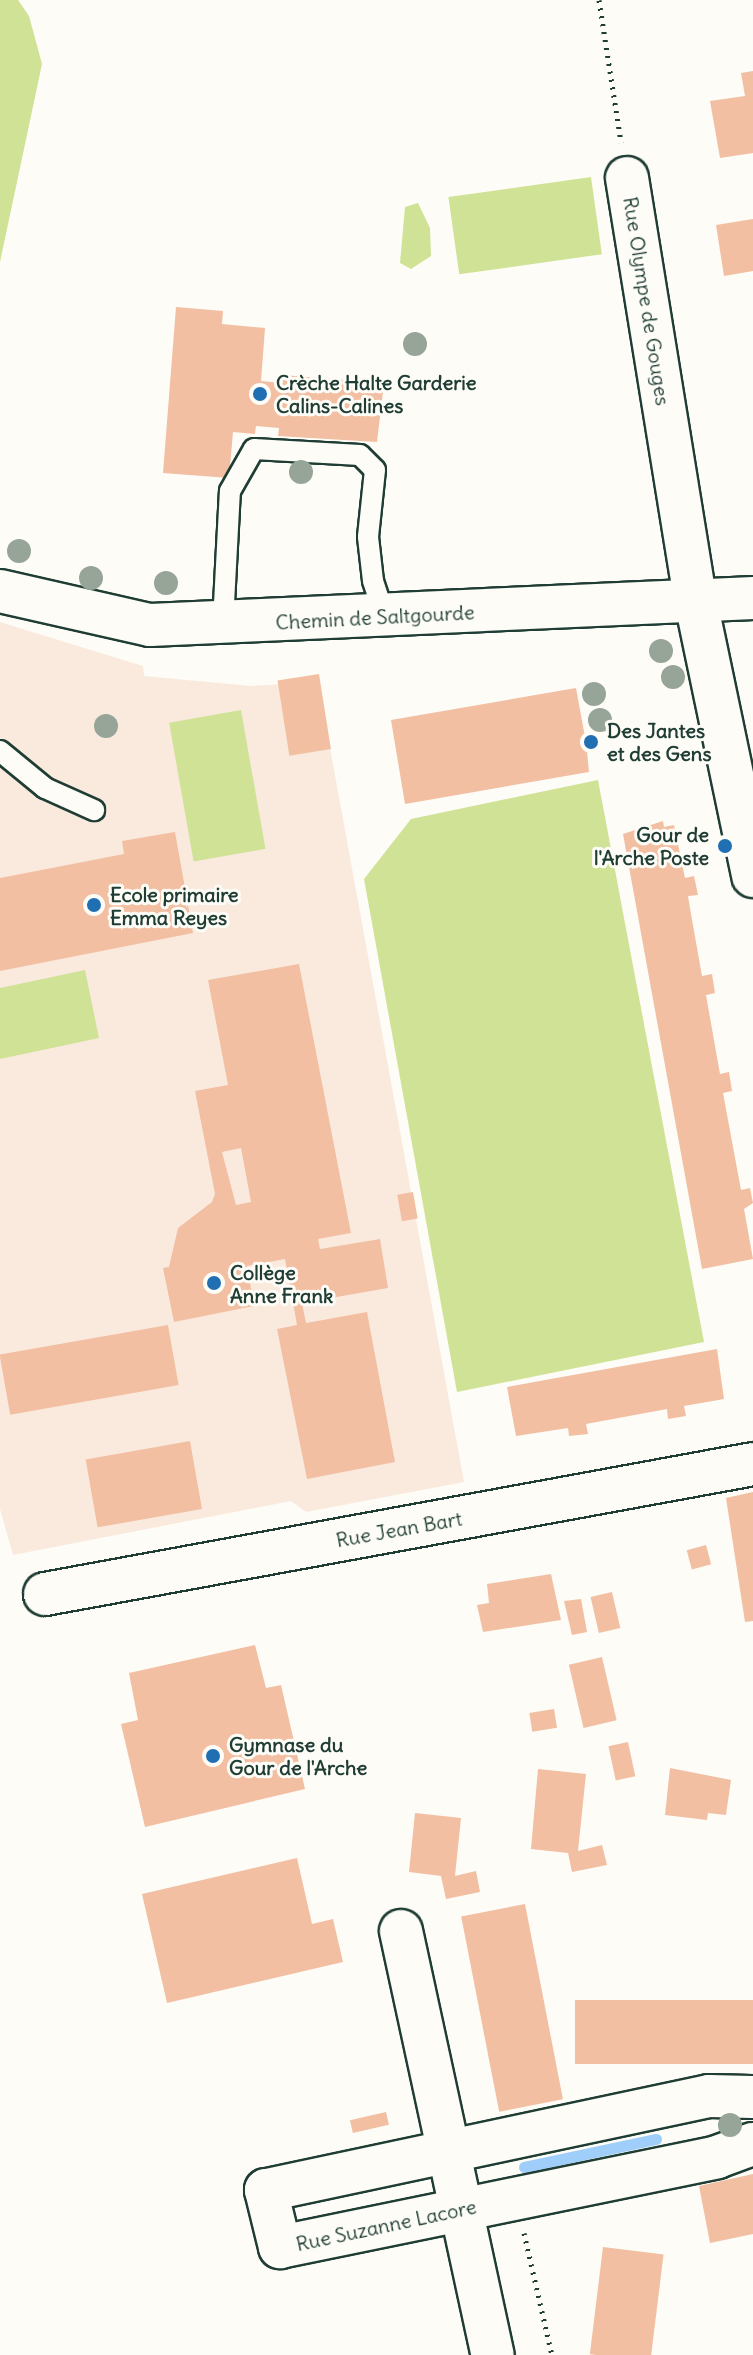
<!DOCTYPE html>
<meta charset="utf-8">
<style>
body{margin:0}
#map{position:relative;width:753px;height:2355px;overflow:hidden;background:#fdfcf7;font-family:Delius,sans-serif}
div>[style]{position:absolute}
[style*='--x']{left:calc(var(--x)*1px);top:calc(var(--y)*1px);width:calc(var(--w)*1px);rotate:calc(var(--a)*1deg)}
.built>*{inset:0;background:#faeade}
.green>*{inset:0;background:#d0e296;transform-origin:0 0}
.stream>*{height:11px;margin:-5.5px;padding:0 5.5px;transform-origin:5.5px;border-radius:5.5px;background:#9fcefb}
.building>*{inset:0;background:#f2bfa3;transform-origin:0 0}
.path>*{height:5px;margin-top:-2.5px;transform-origin:0;background:repeating-linear-gradient(90deg,#1f3d34 0 2px,transparent 0 8px)}
.roads{filter:drop-shadow(2px 0 #1f3d34) drop-shadow(-2px 0 #1f3d34) drop-shadow(0 2px #1f3d34) drop-shadow(0 -2px #1f3d34)}
.service>*{height:20px;margin:-10px;padding:0 10px;transform-origin:10px;border-radius:10px;background:#fdfcf7}
.minor>*{height:42px;margin:-21px;padding:0 21px;transform-origin:21px;border-radius:21px;background:#fdfcf7}
.trees>*{width:24px;height:24px;margin:-12px;border-radius:50%;background:#96a597}
.dots>*{width:22px;height:22px;translate:-50% -50%;box-sizing:border-box;border:4px solid #fdfcf7;border-radius:50%}
span{translate:-50% -50%;white-space:nowrap;text-align:center;line-height:1.15;-webkit-text-stroke:6px #fdfcf7;paint-order:stroke}
.street-label{font-size:20px;color:#1f3d34}
.poi-label{font-size:20px;color:#1f3d34;font-weight:700}
.left{translate:0 -50%;text-align:left}
.right{translate:-100% -50%;text-align:right}
</style>
<div id="map">
<div class="built">
<div style="clip-path:polygon(0 622px,143px 666px,144px 676px,251px 686px,318px 682px,464px 1482px,306px 1512px,291px 1501px,13px 1555px,0 1509px)"></div>
</div>
<div class="green">
<div style="clip-path:polygon(0 0,18px 0,29px 16px,42px 64px,0 262px)"></div>
<div style="left:591px;top:177px;width:78px;height:144px;rotate:82deg"></div>
<div style="clip-path:polygon(418px 203px,430px 228px,431px 256px,411px 269px,400px 263px,405px 207px)"></div>
<div style="left:241px;top:710px;width:141px;height:73px;rotate:80deg"></div>
<div style="clip-path:polygon(598px 780px,704px 1342px,457px 1392px,364px 879px,411px 819px)"></div>
<div style="clip-path:polygon(85px 970px,99px 1038px,0 1059px,0 988px)"></div>
</div>
<div class="stream">
<div style="--x:524;--y:2167;--w:135;--a:-12"></div>
</div>
<div class="building">
<div style="clip-path:polygon(753px 71px,753px 153px,720px 158px,710px 101px,745px 96px,741px 73px)"></div>
<div style="clip-path:polygon(753px 219px,753px 271px,724px 276px,716px 225px)"></div>
<div style="clip-path:polygon(176px 307px,223px 311px,222px 324px,265px 328px,261px 381px,283px 383px,283px 375px,384px 383px,377px 442px,278px 436px,279px 428px,256px 426px,255px 434px,233px 432px,229px 478px,163px 473px)"></div>
<div style="left:319px;top:674px;width:76px;height:42px;rotate:81deg"></div>
<div style="clip-path:polygon(576px 688px,585px 737px,595px 735px,597px 749px,587px 751px,589px 772px,405px 804px,391px 720px)"></div>
<div style="clip-path:polygon(663px 821px,664px 827px,674px 825px,685px 878px,694px 876px,698px 895px,688px 896px,691px 914px,702px 976px,712px 974px,715px 993px,706px 995px,720px 1074px,729px 1072px,732px 1091px,723px 1093px,741px 1190px,750px 1188px,753px 1203px,744px 1209px,753px 1259px,702px 1269px,623px 834px)"></div>
<div style="clip-path:polygon(175px 832px,193px 933px,0 971px,0 878px,124px 854px,122px 841px)"></div>
<div style="clip-path:polygon(evenodd,299px 964px,351px 1233px,318px 1239px,320px 1249px,380px 1239px,388px 1288px,302px 1303px,306px 1323px,367px 1312px,395px 1462px,307px 1479px,277px 1329px,297px 1325px,285px 1259px,247px 1266px,254px 1306px,174px 1322px,163px 1268px,169px 1267px,178px 1228px,212px 1202px,215px 1194px,195px 1091px,228px 1085px,208px 980px,299px 964px,241px 1148px,251px 1202px,236px 1205px,222px 1152px,241px 1148px)"></div>
<div style="left:413px;top:1192px;width:27px;height:16px;rotate:80deg"></div>
<div style="left:168px;top:1325px;width:61px;height:171px;rotate:80deg"></div>
<div style="clip-path:polygon(717px 1349px,724px 1399px,684px 1406px,686px 1416px,668px 1419px,667px 1409px,586px 1424px,588px 1434px,569px 1436px,568px 1428px,516px 1436px,507px 1387px)"></div>
<div style="left:190px;top:1441px;width:69px;height:106px;rotate:80deg"></div>
<div style="clip-path:polygon(753px 1492px,753px 1621px,745px 1622px,726px 1498px)"></div>
<div style="left:706px;top:1545px;width:20px;height:20px;rotate:75deg"></div>
<div style="clip-path:polygon(551px 1574px,561px 1620px,483px 1632px,477px 1605px,489px 1603px,487px 1584px)"></div>
<div style="left:612px;top:1592px;width:37px;height:22px;rotate:77deg"></div>
<div style="clip-path:polygon(581px 1599px,587px 1632px,572px 1635px,564px 1601px)"></div>
<div style="clip-path:polygon(255px 1645px,266px 1688px,281px 1685px,305px 1789px,145px 1827px,121px 1724px,138px 1720px,129px 1673px)"></div>
<div style="left:602px;top:1657px;width:65px;height:34px;rotate:77deg"></div>
<div style="left:554px;top:1709px;width:19px;height:25px;rotate:81deg"></div>
<div style="left:628px;top:1742px;width:35px;height:20px;rotate:78deg"></div>
<div style="clip-path:polygon(670px 1768px,731px 1780px,726px 1815px,708px 1813px,707px 1820px,665px 1815px)"></div>
<div style="clip-path:polygon(538px 1769px,586px 1774px,578px 1851px,602px 1845px,607px 1865px,572px 1872px,568px 1853px,531px 1849px)"></div>
<div style="clip-path:polygon(415px 1813px,461px 1818px,455px 1876px,476px 1871px,480px 1892px,446px 1899px,441px 1876px,409px 1872px)"></div>
<div style="clip-path:polygon(297px 1858px,312px 1924px,333px 1919px,343px 1962px,167px 2003px,142px 1894px)"></div>
<div style="left:525px;top:1904px;width:199px;height:65px;rotate:79deg"></div>
<div style="left:753px;top:2000px;width:64px;height:178px;rotate:90deg"></div>
<div style="left:386px;top:2112px;width:13px;height:37px;rotate:77deg"></div>
<div style="clip-path:polygon(753px 2174px,753px 2234px,710px 2243px,699px 2186px)"></div>
<div style="left:603px;top:2247px;width:61px;height:108px;rotate:7deg"></div>
</div>
<div class="path">
<div style="--x:599;--y:0;--w:144;--a:81.2"></div>
<div style="--x:524;--y:2233;--w:125;--a:77.1"></div>
</div>
<div class="roads">
<div class="service">
<div style="--x:223;--y:623;--w:132;--a:-87"></div>
<div style="--x:230;--y:491;--w:48;--a:-60.3"></div>
<div style="--x:254;--y:449;--w:106;--a:3.2"></div>
<div style="--x:360;--y:455;--w:21;--a:45"></div>
<div style="--x:375;--y:470;--w:67;--a:96"></div>
<div style="--x:368;--y:537;--w:44;--a:83.5"></div>
<div style="--x:373;--y:581;--w:38;--a:72"></div>
<div style="--x:0;--y:751;--w:58;--a:39.4"></div>
<div style="--x:45;--y:788;--w:54;--a:24.2"></div>
</div>
<div class="minor">
<div style="--x:627;--y:178;--w:430;--a:80.8"></div>
<div style="--x:696;--y:602;--w:280;--a:78.2"></div>
<div style="--x:0;--y:591;--w:154;--a:12.8"></div>
<div style="--x:150;--y:625;--w:604;--a:-2.56"></div>
<div style="--x:45;--y:1594;--w:720;--a:-10.4"></div>
<div style="--x:401;--y:1931;--w:434;--a:77.8"></div>
<div style="--x:753;--y:2097;--w:44;--a:-178.7"></div>
<div style="--x:709;--y:2096;--w:453;--a:168"></div>
<div style="--x:266;--y:2190;--w:59;--a:76.2"></div>
<div style="--x:280;--y:2247;--w:446;--a:-11.6"></div>
<div style="--x:717;--y:2157;--w:38;--a:-20"></div>
</div>
</div>
<div class="trees">
<div style="left:415px;top:344px"></div>
<div style="left:301px;top:472px"></div>
<div style="left:19px;top:551px"></div>
<div style="left:91px;top:578px"></div>
<div style="left:166px;top:583px"></div>
<div style="left:661px;top:651px"></div>
<div style="left:673px;top:677px"></div>
<div style="left:594px;top:694px"></div>
<div style="left:600px;top:720px"></div>
<div style="left:106px;top:726px"></div>
<div style="left:730px;top:2125px"></div>
</div>
<div class="dots">
<div style="left:260px;top:394px;background:#1f6fb2"></div>
<div style="left:591px;top:742px;background:#1f6fb2"></div>
<div style="left:725px;top:846px;background:#1f6fb2"></div>
<div style="left:94px;top:905px;background:#1f6fb2"></div>
<div style="left:214px;top:1283px;background:#1f6fb2"></div>
<div style="left:213px;top:1756px;background:#1f6fb2"></div>
</div>
<div class="street-label">
<span style="left:647px;top:301px;rotate:81deg">Rue Olympe de Gouges</span>
<span style="left:375px;top:617px;rotate:-3deg">Chemin de Saltgourde</span>
<span style="left:399px;top:1529px;rotate:-10deg">Rue Jean Bart</span>
<span style="left:386px;top:2225px;rotate:-12deg">Rue Suzanne Lacore</span>
</div>
<div class="poi-label">
<span class="left" style="left:276px;top:394px">Crèche Halte Garderie<br>Calins-Calines</span>
<span class="left" style="left:607px;top:742px">Des Jantes<br>et des Gens</span>
<span class="right" style="left:709px;top:846px">Gour de<br>l'Arche Poste</span>
<span class="left" style="left:110px;top:906px">Ecole primaire<br>Emma Reyes</span>
<span class="left" style="left:230px;top:1284px">Collège<br>Anne Frank</span>
<span class="left" style="left:229px;top:1756px">Gymnase du<br>Gour de l'Arche</span>
</div>
</div>
